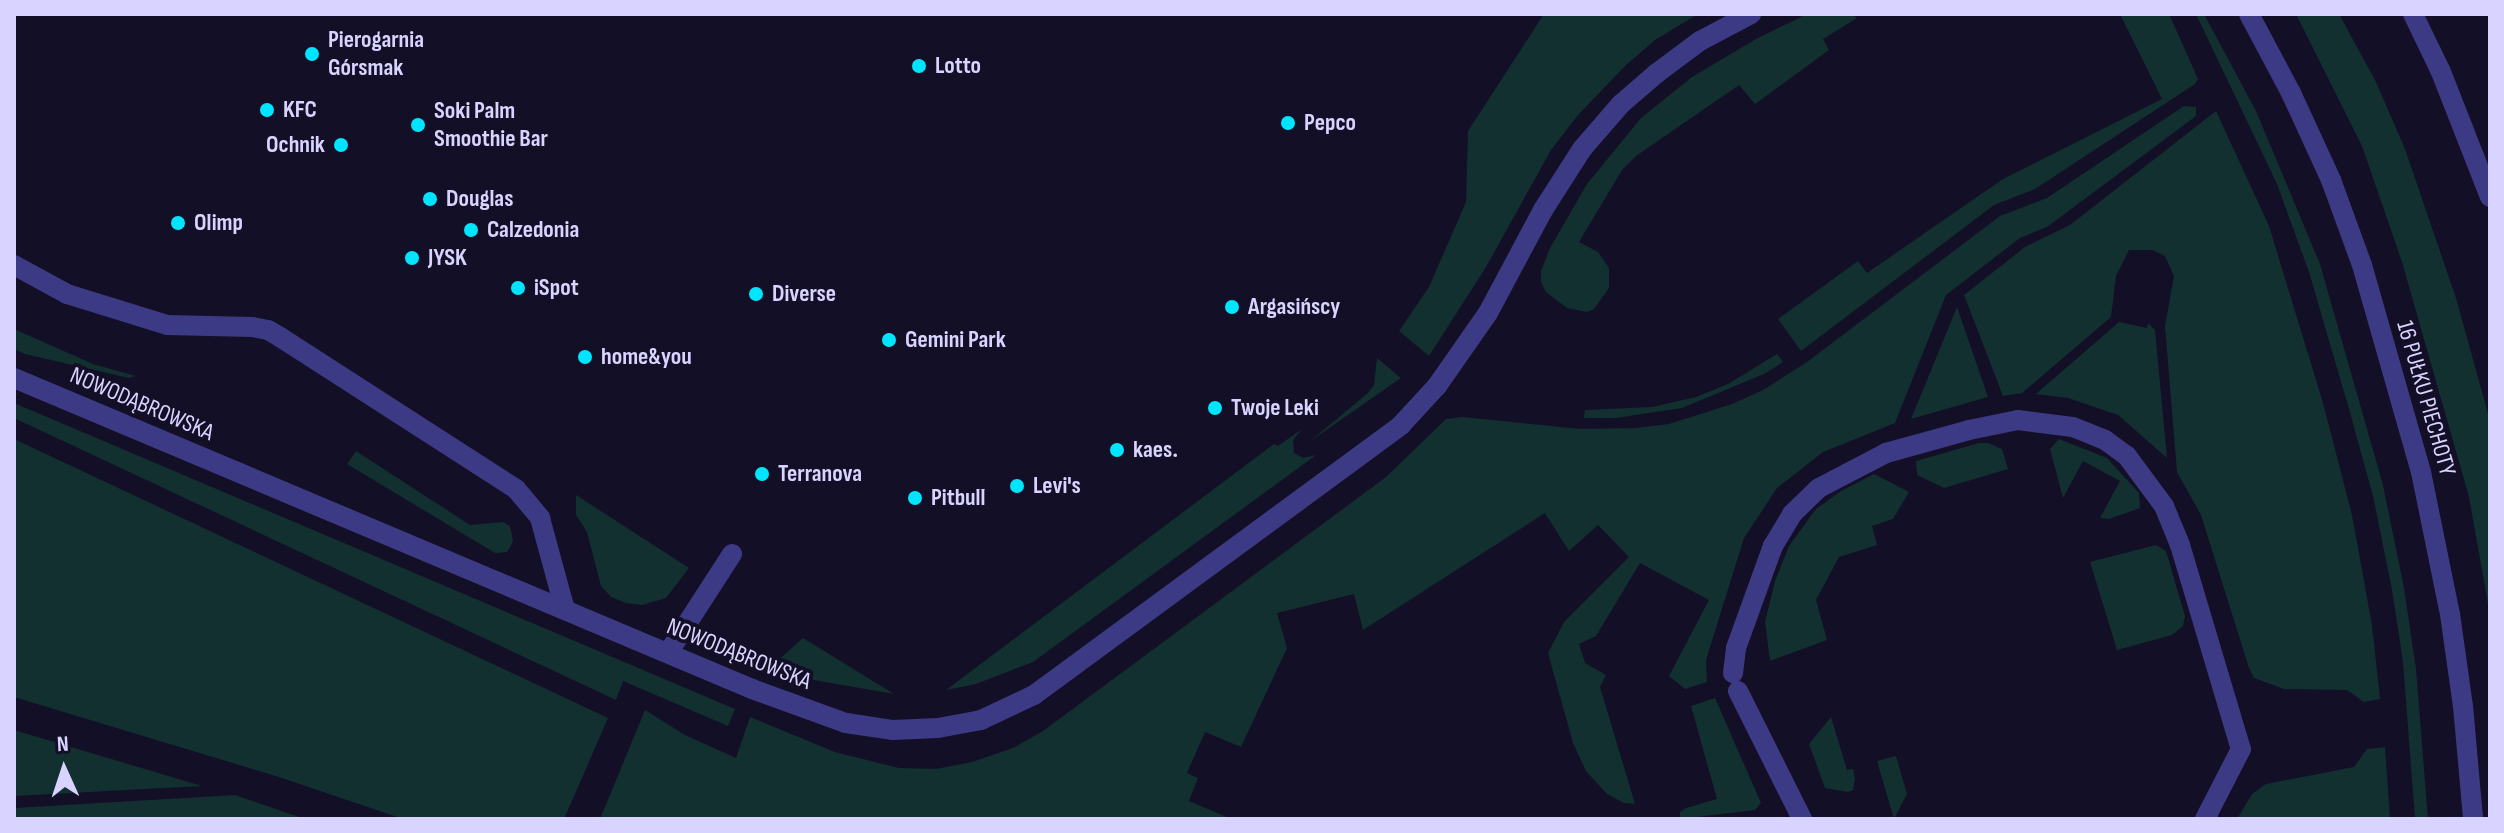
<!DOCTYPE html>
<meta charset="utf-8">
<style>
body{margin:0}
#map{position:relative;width:2504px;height:833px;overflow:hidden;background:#130f26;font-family:"Sofia Sans Condensed",sans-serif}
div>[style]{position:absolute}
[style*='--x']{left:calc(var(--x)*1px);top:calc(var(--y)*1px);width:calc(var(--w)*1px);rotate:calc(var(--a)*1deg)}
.green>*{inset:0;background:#12302f}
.minor>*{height:20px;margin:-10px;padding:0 10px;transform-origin:10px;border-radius:10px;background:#3d3a85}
.dots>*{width:22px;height:22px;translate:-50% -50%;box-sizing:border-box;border:4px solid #130f26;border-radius:50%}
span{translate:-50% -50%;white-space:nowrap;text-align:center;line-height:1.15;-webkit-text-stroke:8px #130f26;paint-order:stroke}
.poi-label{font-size:24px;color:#d9d4ff;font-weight:700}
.left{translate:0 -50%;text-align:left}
.right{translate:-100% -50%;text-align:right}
.street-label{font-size:24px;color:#d9d4ff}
.frame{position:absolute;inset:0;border:16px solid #d9d4ff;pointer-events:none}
.north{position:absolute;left:24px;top:729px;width:80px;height:80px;-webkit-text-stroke:6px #130f26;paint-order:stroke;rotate:357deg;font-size:22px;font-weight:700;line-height:32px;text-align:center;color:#d9d4ff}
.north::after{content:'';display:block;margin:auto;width:28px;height:36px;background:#d9d4ff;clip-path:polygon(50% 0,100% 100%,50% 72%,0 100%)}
</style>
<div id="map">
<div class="green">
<div style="clip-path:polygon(1544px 14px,1698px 14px,1655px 40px,1626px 65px,1578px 115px,1551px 150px,1486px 267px,1429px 356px,1399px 331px,1429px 287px,1466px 202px,1468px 131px)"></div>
<div style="clip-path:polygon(1852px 14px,1857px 18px,1823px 39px,1829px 50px,1755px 104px,1739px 85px,1636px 156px,1622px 170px,1579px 242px,1598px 252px,1609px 268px,1609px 288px,1594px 309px,1587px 312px,1567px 308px,1546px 292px,1541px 282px,1541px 271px,1550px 248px,1587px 184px,1641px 118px,1692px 77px,1756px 39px,1807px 14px)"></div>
<div style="clip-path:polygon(2120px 14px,2169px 14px,2198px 79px,2195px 84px,2035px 189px,1994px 205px,1801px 351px,1778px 319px,1858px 261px,1867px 273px,2003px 179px,2162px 99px)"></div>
<div style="clip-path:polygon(2196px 14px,2204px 14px,2256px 111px,2320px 264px,2383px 485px,2404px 588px,2416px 669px,2428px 819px,2415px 819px,2403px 662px,2392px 590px,2373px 496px,2349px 409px,2309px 272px,2277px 184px)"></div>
<div style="clip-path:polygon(2296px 14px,2339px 14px,2376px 82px,2405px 149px,2456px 298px,2490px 421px,2490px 615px,2469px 497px,2402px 262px,2362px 146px)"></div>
<div style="clip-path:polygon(2184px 106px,2196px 107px,2196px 116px,2047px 227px,2020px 238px,1946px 295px,1895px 423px,1823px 452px,1777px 488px,1744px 538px,1706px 660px,1707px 682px,1685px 689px,1669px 676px,1709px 600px,1640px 563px,1596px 636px,1579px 644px,1585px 663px,1606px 675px,1600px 687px,1635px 804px,1624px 803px,1607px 794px,1586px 771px,1573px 743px,1548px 653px,1564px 622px,1629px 557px,1598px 525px,1569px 551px,1545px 513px,1363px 630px,1354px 594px,1277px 613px,1287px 648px,1241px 747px,1205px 732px,1187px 773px,1198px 778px,1189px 801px,1231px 819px,600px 819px,645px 710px,685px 735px,736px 758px,750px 717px,835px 752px,899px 768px,936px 769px,972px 762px,1013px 748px,1043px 731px,1386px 477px,1446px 419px,1462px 417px,1580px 429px,1636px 428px,1669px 424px,1732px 404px,1763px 390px,1807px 362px,2000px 216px,2047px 198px)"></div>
<div style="clip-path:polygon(2216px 111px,2269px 226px,2323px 403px,2352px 515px,2372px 625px,2380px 699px,2364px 702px,2347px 690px,2284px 689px,2254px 678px,2249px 668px,2201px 515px,2177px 472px,2165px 326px,2174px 276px,2165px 256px,2153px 250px,2129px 250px,2116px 276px,2111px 317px,2022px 393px,2003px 396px,1964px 295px,2025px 247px,2070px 225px)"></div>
<div style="clip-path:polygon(1957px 307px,1988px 397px,1911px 419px)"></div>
<div style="clip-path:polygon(2119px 322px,2147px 328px,2148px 323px,2155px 330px,2167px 458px,2118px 415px,2068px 398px,2036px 394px)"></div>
<div style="clip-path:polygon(14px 329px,93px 364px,136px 376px,129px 378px,25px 354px,14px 349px)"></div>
<div style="clip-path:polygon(1777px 354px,1783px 362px,1764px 374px,1682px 408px,1616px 418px,1584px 418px,1585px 410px,1652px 407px,1696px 397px,1728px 384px)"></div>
<div style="clip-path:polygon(1377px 358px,1401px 378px,1309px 442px,1368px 393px,1374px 385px)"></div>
<div style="clip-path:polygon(14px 403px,735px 709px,728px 726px,623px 681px,616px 700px,14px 418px)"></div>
<div style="clip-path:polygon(1302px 429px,1293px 440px,1294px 453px,1303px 458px,1316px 455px,1033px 662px,976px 684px,946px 690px,1274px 444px,1278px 446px)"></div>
<div style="clip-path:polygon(14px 439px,608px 718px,564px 819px,403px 819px,279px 777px,14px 697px)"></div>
<div style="clip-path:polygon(2059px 439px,2107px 458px,2139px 493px,2140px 508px,2109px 519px,2100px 518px,2120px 481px,2083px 461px,2063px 498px,2050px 449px)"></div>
<div style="clip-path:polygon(1979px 443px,1988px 443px,2002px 449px,2008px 469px,1944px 488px,1917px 475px,1916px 461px)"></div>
<div style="clip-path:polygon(356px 451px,470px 525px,503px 522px,510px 526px,513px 540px,511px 546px,507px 552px,495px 553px,347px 464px)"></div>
<div style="clip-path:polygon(1874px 474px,1909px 492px,1893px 519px,1872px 526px,1877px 545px,1839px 557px,1816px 600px,1827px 640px,1770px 661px,1765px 622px,1775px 581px,1789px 546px,1816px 509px,1841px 491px)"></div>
<div style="clip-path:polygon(576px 495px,689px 568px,666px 598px,642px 605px,626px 603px,611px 597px,601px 586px,587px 532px,576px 515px)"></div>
<div style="clip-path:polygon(2156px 545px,2166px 551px,2185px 616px,2183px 626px,2172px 635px,2117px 650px,2090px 562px)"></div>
<div style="clip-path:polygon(803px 638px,894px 694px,814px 680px,775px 663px)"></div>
<div style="clip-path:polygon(1715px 698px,1761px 803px,1755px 810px,1680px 819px,1680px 812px,1686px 808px,1717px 799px,1691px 706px)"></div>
<div style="clip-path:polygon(1831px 717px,1847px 770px,1853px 769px,1855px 779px,1853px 790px,1848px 792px,1825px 788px,1809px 744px)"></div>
<div style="clip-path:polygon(14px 730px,202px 786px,14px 796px)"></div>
<div style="clip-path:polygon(2385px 747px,2390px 819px,2237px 819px,2252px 794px,2266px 784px,2354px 767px,2367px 749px)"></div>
<div style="clip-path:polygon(1896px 756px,1907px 794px,1895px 817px,1898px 819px,1894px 819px,1877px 761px)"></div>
<div style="clip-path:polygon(235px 795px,305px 819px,14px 819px,14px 808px)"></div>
</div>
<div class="minor">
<div style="--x:2249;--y:14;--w:89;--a:62"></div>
<div style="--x:2291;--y:93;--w:96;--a:65.3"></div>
<div style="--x:2331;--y:180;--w:90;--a:70"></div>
<div style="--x:2362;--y:265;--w:215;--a:74.1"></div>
<div style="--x:2421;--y:472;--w:145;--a:78.5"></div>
<div style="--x:2450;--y:614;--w:93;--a:82"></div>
<div style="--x:2463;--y:706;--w:113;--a:84.9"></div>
<div style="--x:2413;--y:14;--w:64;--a:64.2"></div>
<div style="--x:2441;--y:72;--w:134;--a:68.6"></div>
<div style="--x:14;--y:265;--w:60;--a:28.7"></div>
<div style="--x:67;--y:294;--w:105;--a:17.2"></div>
<div style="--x:167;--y:325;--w:85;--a:1.3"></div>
<div style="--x:252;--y:327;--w:16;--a:11"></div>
<div style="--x:268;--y:330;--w:14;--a:30"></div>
<div style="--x:280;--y:337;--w:281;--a:32.8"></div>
<div style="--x:516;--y:489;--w:38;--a:50"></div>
<div style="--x:540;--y:518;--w:95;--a:74.8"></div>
<div style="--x:14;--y:378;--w:801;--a:22.85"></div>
<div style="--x:752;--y:689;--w:100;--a:19.9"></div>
<div style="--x:846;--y:723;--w:48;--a:8.5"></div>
<div style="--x:893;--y:730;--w:45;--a:-2.5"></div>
<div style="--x:938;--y:728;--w:44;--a:-10.5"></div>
<div style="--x:981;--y:720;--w:59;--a:-25.3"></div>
<div style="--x:1034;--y:695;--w:456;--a:-36.3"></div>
<div style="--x:1401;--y:425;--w:53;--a:-47.3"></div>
<div style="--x:1437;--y:386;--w:89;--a:-55.1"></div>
<div style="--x:1488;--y:313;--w:117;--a:-61.9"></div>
<div style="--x:1543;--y:210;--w:72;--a:-57.4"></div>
<div style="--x:1582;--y:149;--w:60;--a:-49.1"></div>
<div style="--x:1621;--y:104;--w:48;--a:-40.7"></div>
<div style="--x:1657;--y:73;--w:54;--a:-36.7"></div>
<div style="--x:1700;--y:41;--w:58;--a:-27.9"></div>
<div style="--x:668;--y:653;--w:118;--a:-57.1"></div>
<div style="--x:1733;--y:673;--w:25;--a:-83"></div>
<div style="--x:1736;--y:648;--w:109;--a:-70.1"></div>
<div style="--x:1773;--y:546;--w:37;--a:-59"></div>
<div style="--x:1792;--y:514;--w:37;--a:-44"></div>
<div style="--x:1819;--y:488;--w:76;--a:-27.6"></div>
<div style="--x:1886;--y:453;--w:86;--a:-15.5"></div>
<div style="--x:1969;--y:430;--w:50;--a:-11.5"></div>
<div style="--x:2018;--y:420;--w:55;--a:7.3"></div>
<div style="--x:2073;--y:427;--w:35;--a:22"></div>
<div style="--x:2105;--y:440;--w:27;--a:36"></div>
<div style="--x:2127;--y:456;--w:62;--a:53.5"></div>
<div style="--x:2164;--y:506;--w:42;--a:67.7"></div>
<div style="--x:2180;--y:545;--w:213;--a:73.4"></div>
<div style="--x:2241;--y:749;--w:79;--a:117.2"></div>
<div style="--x:1738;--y:691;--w:143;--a:63.4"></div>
</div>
<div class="dots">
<div style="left:312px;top:54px;background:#00e5ff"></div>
<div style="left:919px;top:66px;background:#00e5ff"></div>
<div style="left:267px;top:110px;background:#00e5ff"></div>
<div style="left:1288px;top:123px;background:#00e5ff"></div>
<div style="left:418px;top:125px;background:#00e5ff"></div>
<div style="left:341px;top:145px;background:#00e5ff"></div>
<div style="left:430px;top:199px;background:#00e5ff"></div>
<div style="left:178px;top:223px;background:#00e5ff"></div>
<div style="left:471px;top:230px;background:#00e5ff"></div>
<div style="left:412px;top:258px;background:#00e5ff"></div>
<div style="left:518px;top:288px;background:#00e5ff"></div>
<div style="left:756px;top:294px;background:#00e5ff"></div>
<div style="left:1232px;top:307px;background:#00e5ff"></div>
<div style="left:889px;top:340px;background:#00e5ff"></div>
<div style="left:585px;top:357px;background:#00e5ff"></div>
<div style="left:1215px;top:408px;background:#00e5ff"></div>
<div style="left:1117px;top:450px;background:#00e5ff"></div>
<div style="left:762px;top:474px;background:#00e5ff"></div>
<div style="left:1017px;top:486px;background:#00e5ff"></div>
<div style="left:915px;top:498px;background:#00e5ff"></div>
</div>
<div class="poi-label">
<span class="left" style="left:328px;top:54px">Pierogarnia<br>Górsmak</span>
<span class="left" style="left:935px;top:66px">Lotto</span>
<span class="left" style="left:283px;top:110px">KFC</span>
<span class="left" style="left:434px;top:125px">Soki Palm<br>Smoothie Bar</span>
<span class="left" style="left:1304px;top:123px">Pepco</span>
<span class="right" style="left:325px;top:145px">Ochnik</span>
<span class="left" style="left:446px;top:199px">Douglas</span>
<span class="left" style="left:194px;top:223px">Olimp</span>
<span class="left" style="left:487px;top:230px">Calzedonia</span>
<span class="left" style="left:428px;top:258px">JYSK</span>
<span class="left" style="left:534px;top:288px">iSpot</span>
<span class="left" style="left:772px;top:294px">Diverse</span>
<span class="left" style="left:1248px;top:307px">Argasińscy</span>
<span class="left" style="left:905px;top:340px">Gemini Park</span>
<span class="left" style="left:601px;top:357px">home&amp;you</span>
<span class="left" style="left:1231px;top:408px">Twoje Leki</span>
<span class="left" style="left:1133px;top:450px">kaes.</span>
<span class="left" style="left:778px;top:474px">Terranova</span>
<span class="left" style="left:1033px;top:486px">Levi's</span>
<span class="left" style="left:931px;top:498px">Pitbull</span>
</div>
<div class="street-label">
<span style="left:2426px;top:398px;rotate:74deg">16 PUŁKU PIECHOTY</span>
<span style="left:142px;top:404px;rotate:23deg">NOWODĄBROWSKA</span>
<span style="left:739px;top:654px;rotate:22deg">NOWODĄBROWSKA</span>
</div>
<div class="frame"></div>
<div class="north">N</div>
</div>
